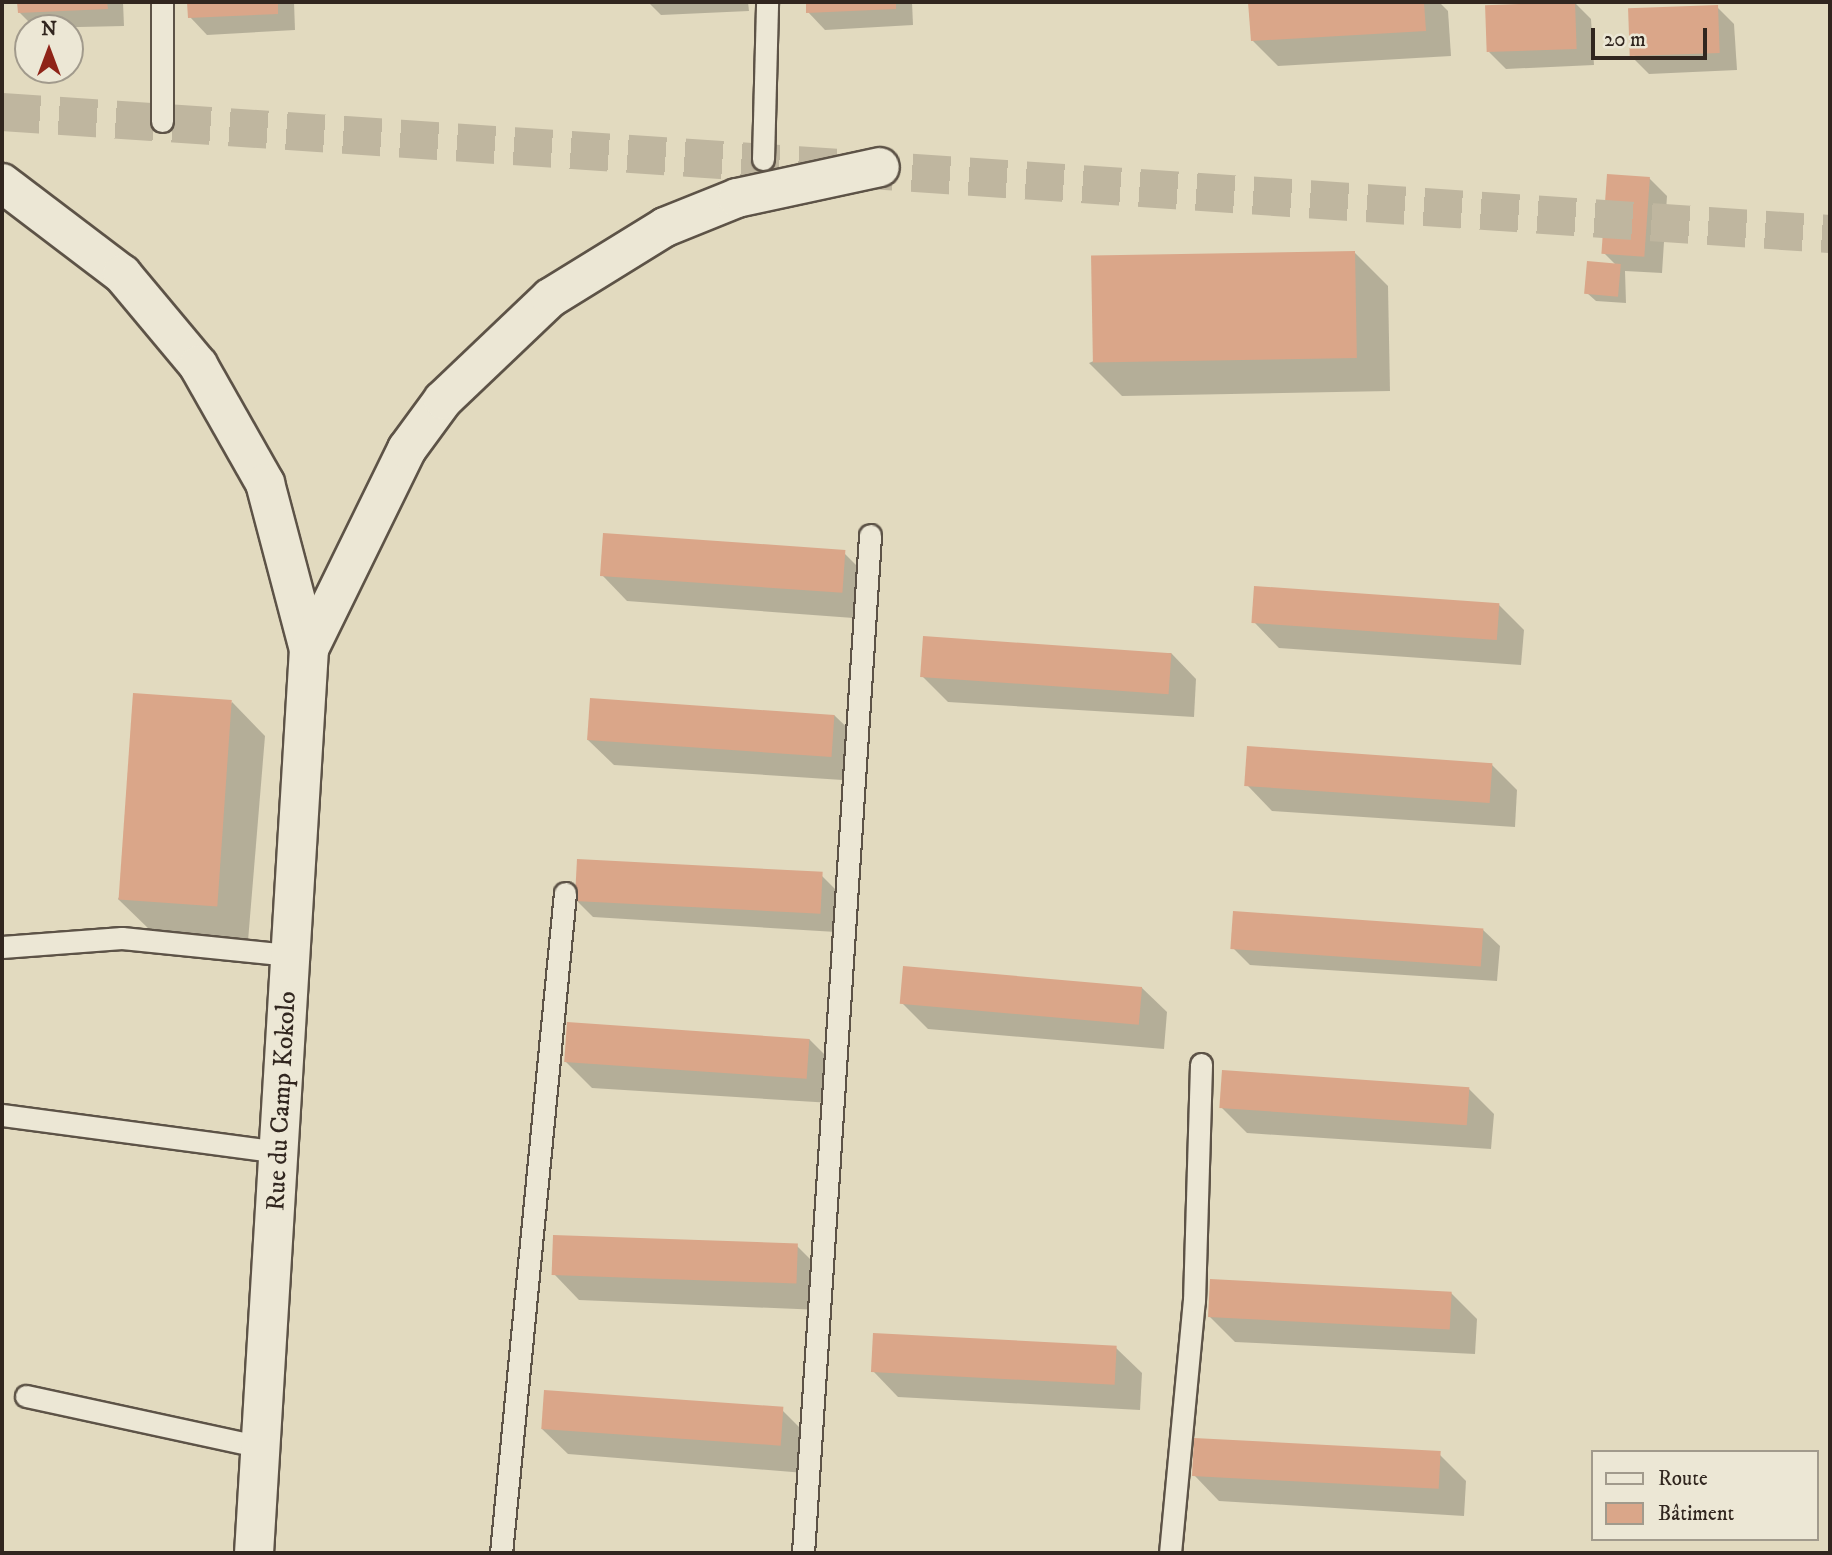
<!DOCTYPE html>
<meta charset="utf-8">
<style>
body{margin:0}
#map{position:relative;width:1832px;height:1555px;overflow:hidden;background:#e2dabf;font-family:"IM FELL DW Pica",serif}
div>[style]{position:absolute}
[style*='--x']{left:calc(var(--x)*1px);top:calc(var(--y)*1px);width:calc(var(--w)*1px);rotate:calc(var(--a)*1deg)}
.shadow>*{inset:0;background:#0003}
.building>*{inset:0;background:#daa689;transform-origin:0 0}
.street-tunnel>*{height:38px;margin-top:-19px;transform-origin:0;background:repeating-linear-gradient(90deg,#bfb69f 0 38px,transparent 0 57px)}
.roads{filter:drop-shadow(2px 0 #5d5347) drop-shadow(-2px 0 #5d5347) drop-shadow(0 2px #5d5347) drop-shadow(0 -2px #5d5347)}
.lane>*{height:21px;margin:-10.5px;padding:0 10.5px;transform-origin:10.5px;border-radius:10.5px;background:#ece7d5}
.street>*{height:38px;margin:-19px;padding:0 19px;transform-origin:19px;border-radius:19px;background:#ece7d5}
span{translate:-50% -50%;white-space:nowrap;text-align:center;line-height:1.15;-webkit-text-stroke:5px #ece7d5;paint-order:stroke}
.street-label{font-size:26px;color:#31261f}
.frame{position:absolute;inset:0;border:4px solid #31261f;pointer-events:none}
.legend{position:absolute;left:1591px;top:1450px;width:228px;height:91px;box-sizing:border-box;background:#ece7d5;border:2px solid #a19a8c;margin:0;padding:9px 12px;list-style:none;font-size:21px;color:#31261f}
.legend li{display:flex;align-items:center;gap:14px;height:35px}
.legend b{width:35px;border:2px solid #a19a8c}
.north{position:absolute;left:14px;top:14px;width:70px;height:70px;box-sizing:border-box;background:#ece7d5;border:2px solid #a19a8c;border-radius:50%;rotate:0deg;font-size:19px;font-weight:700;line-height:28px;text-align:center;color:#31261f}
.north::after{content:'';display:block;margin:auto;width:24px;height:32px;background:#8f2418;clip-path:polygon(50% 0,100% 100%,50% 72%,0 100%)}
.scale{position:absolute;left:1591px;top:28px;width:116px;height:32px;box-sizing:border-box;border:4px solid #31261f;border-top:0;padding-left:9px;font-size:21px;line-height:24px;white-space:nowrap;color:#31261f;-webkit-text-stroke:5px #ece7d5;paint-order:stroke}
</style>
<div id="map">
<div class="shadow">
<div style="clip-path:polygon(19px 2px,123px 2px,124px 26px,35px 28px,19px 12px)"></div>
<div style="clip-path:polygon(189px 2px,294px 2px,295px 30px,207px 35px,190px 17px)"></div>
<div style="clip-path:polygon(648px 2px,748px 2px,749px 11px,661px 15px)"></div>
<div style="clip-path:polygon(807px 2px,912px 2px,913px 25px,825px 30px,808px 12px)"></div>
<div style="clip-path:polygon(1250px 2px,1439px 2px,1448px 11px,1451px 56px,1278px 66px,1252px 40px)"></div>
<div style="clip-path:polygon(1574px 2px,1591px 19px,1594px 65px,1506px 69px,1489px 52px)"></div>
<div style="clip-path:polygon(1717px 7px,1734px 24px,1737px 70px,1649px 74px,1632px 57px)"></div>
<div style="clip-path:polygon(1649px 178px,1667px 196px,1662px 273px,1625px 271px,1626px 303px,1596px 301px,1587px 293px,1616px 265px,1604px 253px)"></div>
<div style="clip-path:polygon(1354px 252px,1388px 286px,1390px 391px,1122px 396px,1089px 363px)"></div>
<div style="clip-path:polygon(844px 553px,870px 579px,867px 619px,627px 601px,602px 575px)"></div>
<div style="clip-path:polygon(1498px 604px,1524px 630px,1521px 665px,1279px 648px,1254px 622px)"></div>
<div style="clip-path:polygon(1171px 653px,1196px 679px,1194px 717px,948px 702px,922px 676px)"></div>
<div style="clip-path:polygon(232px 702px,265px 736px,248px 941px,152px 932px,118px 899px)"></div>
<div style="clip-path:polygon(834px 715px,860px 740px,858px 781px,614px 765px,588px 740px)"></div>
<div style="clip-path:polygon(1491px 764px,1517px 790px,1515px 827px,1272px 811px,1247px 785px)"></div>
<div style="clip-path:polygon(822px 876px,839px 893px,836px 932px,593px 917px,576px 900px)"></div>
<div style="clip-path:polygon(1482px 929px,1500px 946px,1497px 981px,1250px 965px,1233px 948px)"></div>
<div style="clip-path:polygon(1141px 987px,1167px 1012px,1164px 1049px,928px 1029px,902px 1003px)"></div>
<div style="clip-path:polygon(809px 1039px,835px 1065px,832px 1103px,592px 1088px,566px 1062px)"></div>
<div style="clip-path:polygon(1468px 1088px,1494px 1114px,1491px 1149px,1247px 1133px,1221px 1107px)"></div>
<div style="clip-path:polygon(797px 1246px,823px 1272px,821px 1310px,579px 1300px,554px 1274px)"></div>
<div style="clip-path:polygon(1451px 1293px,1477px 1319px,1475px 1354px,1235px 1342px,1210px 1317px)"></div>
<div style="clip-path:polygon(1116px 1348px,1142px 1373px,1140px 1410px,898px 1397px,873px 1371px)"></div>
<div style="clip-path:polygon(782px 1410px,808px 1436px,805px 1473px,568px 1454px,542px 1429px)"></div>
<div style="clip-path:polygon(1440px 1455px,1466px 1481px,1464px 1516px,1219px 1501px,1194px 1475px)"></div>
</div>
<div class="building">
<div style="clip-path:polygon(17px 2px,107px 2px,108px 9px,18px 13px)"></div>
<div style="clip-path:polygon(187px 2px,278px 2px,278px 14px,188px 18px)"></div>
<div style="clip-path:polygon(806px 2px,896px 2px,896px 9px,806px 13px)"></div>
<div style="clip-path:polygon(1248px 2px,1424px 2px,1426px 31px,1251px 41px)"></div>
<div style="left:1575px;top:2px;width:47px;height:90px;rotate:88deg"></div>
<div style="left:1718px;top:5px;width:48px;height:90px;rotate:88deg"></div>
<div style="left:1607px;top:174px;width:43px;height:80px;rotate:4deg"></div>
<div style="left:1355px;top:251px;width:107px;height:264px;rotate:89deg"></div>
<div style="left:1587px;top:261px;width:34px;height:33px;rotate:5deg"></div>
<div style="left:603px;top:533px;width:243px;height:43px;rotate:4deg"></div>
<div style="left:1254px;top:586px;width:246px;height:37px;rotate:4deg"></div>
<div style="left:923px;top:636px;width:249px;height:41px;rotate:4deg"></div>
<div style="left:133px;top:693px;width:99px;height:207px;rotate:4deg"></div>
<div style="left:590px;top:698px;width:245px;height:42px;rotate:4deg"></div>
<div style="left:1247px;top:746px;width:246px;height:40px;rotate:4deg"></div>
<div style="left:577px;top:859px;width:246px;height:42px;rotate:3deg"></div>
<div style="left:1233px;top:911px;width:251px;height:38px;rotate:4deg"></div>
<div style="left:903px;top:966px;width:240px;height:38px;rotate:5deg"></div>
<div style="left:567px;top:1022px;width:243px;height:40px;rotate:4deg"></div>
<div style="left:1222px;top:1070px;width:248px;height:38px;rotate:4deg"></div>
<div style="left:553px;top:1235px;width:245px;height:40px;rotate:2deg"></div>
<div style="left:1210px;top:1279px;width:242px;height:38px;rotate:3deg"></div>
<div style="left:873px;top:1333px;width:244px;height:39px;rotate:3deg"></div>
<div style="left:544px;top:1390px;width:240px;height:39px;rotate:4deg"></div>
<div style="left:1194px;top:1438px;width:247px;height:38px;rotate:3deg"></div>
</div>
<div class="street-tunnel">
<div style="--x:2;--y:112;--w:1832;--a:3.82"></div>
</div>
<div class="roads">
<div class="lane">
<div style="--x:162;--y:121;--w:119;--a:-90"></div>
<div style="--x:763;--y:159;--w:157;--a:-88.5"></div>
<div style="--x:2;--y:947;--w:120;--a:-4.3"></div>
<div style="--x:122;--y:938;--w:169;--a:5.8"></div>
<div style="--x:2;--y:1115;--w:278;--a:7.6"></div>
<div style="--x:26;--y:1396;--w:240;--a:12.2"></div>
<div style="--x:501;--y:1553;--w:663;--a:-84.46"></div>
<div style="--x:803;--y:1553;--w:1020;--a:-86.23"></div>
<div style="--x:1170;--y:1553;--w:253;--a:-84.6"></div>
<div style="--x:1194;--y:1301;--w:237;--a:-88.3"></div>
</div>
<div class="street">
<div style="--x:2;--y:183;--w:151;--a:37.2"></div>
<div style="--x:122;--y:274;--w:119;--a:50.1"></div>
<div style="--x:198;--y:365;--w:136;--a:60.4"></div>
<div style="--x:265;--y:483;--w:172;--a:75.2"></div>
<div style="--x:309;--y:649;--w:906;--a:93.48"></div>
<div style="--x:309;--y:649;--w:223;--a:-63.9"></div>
<div style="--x:407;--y:449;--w:61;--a:-53.7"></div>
<div style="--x:443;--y:400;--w:148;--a:-43.6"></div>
<div style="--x:550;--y:298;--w:135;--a:-31.7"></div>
<div style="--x:665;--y:227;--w:78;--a:-21.9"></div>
<div style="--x:737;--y:198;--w:146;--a:-12.2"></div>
</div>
</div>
<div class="street-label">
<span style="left:282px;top:1101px;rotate:-87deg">Rue du Camp Kokolo</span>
</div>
<div class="frame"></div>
<ul class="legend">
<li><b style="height:9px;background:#ece7d5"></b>Route</li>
<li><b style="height:19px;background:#daa689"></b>Bâtiment</li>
</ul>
<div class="north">N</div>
<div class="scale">20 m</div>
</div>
